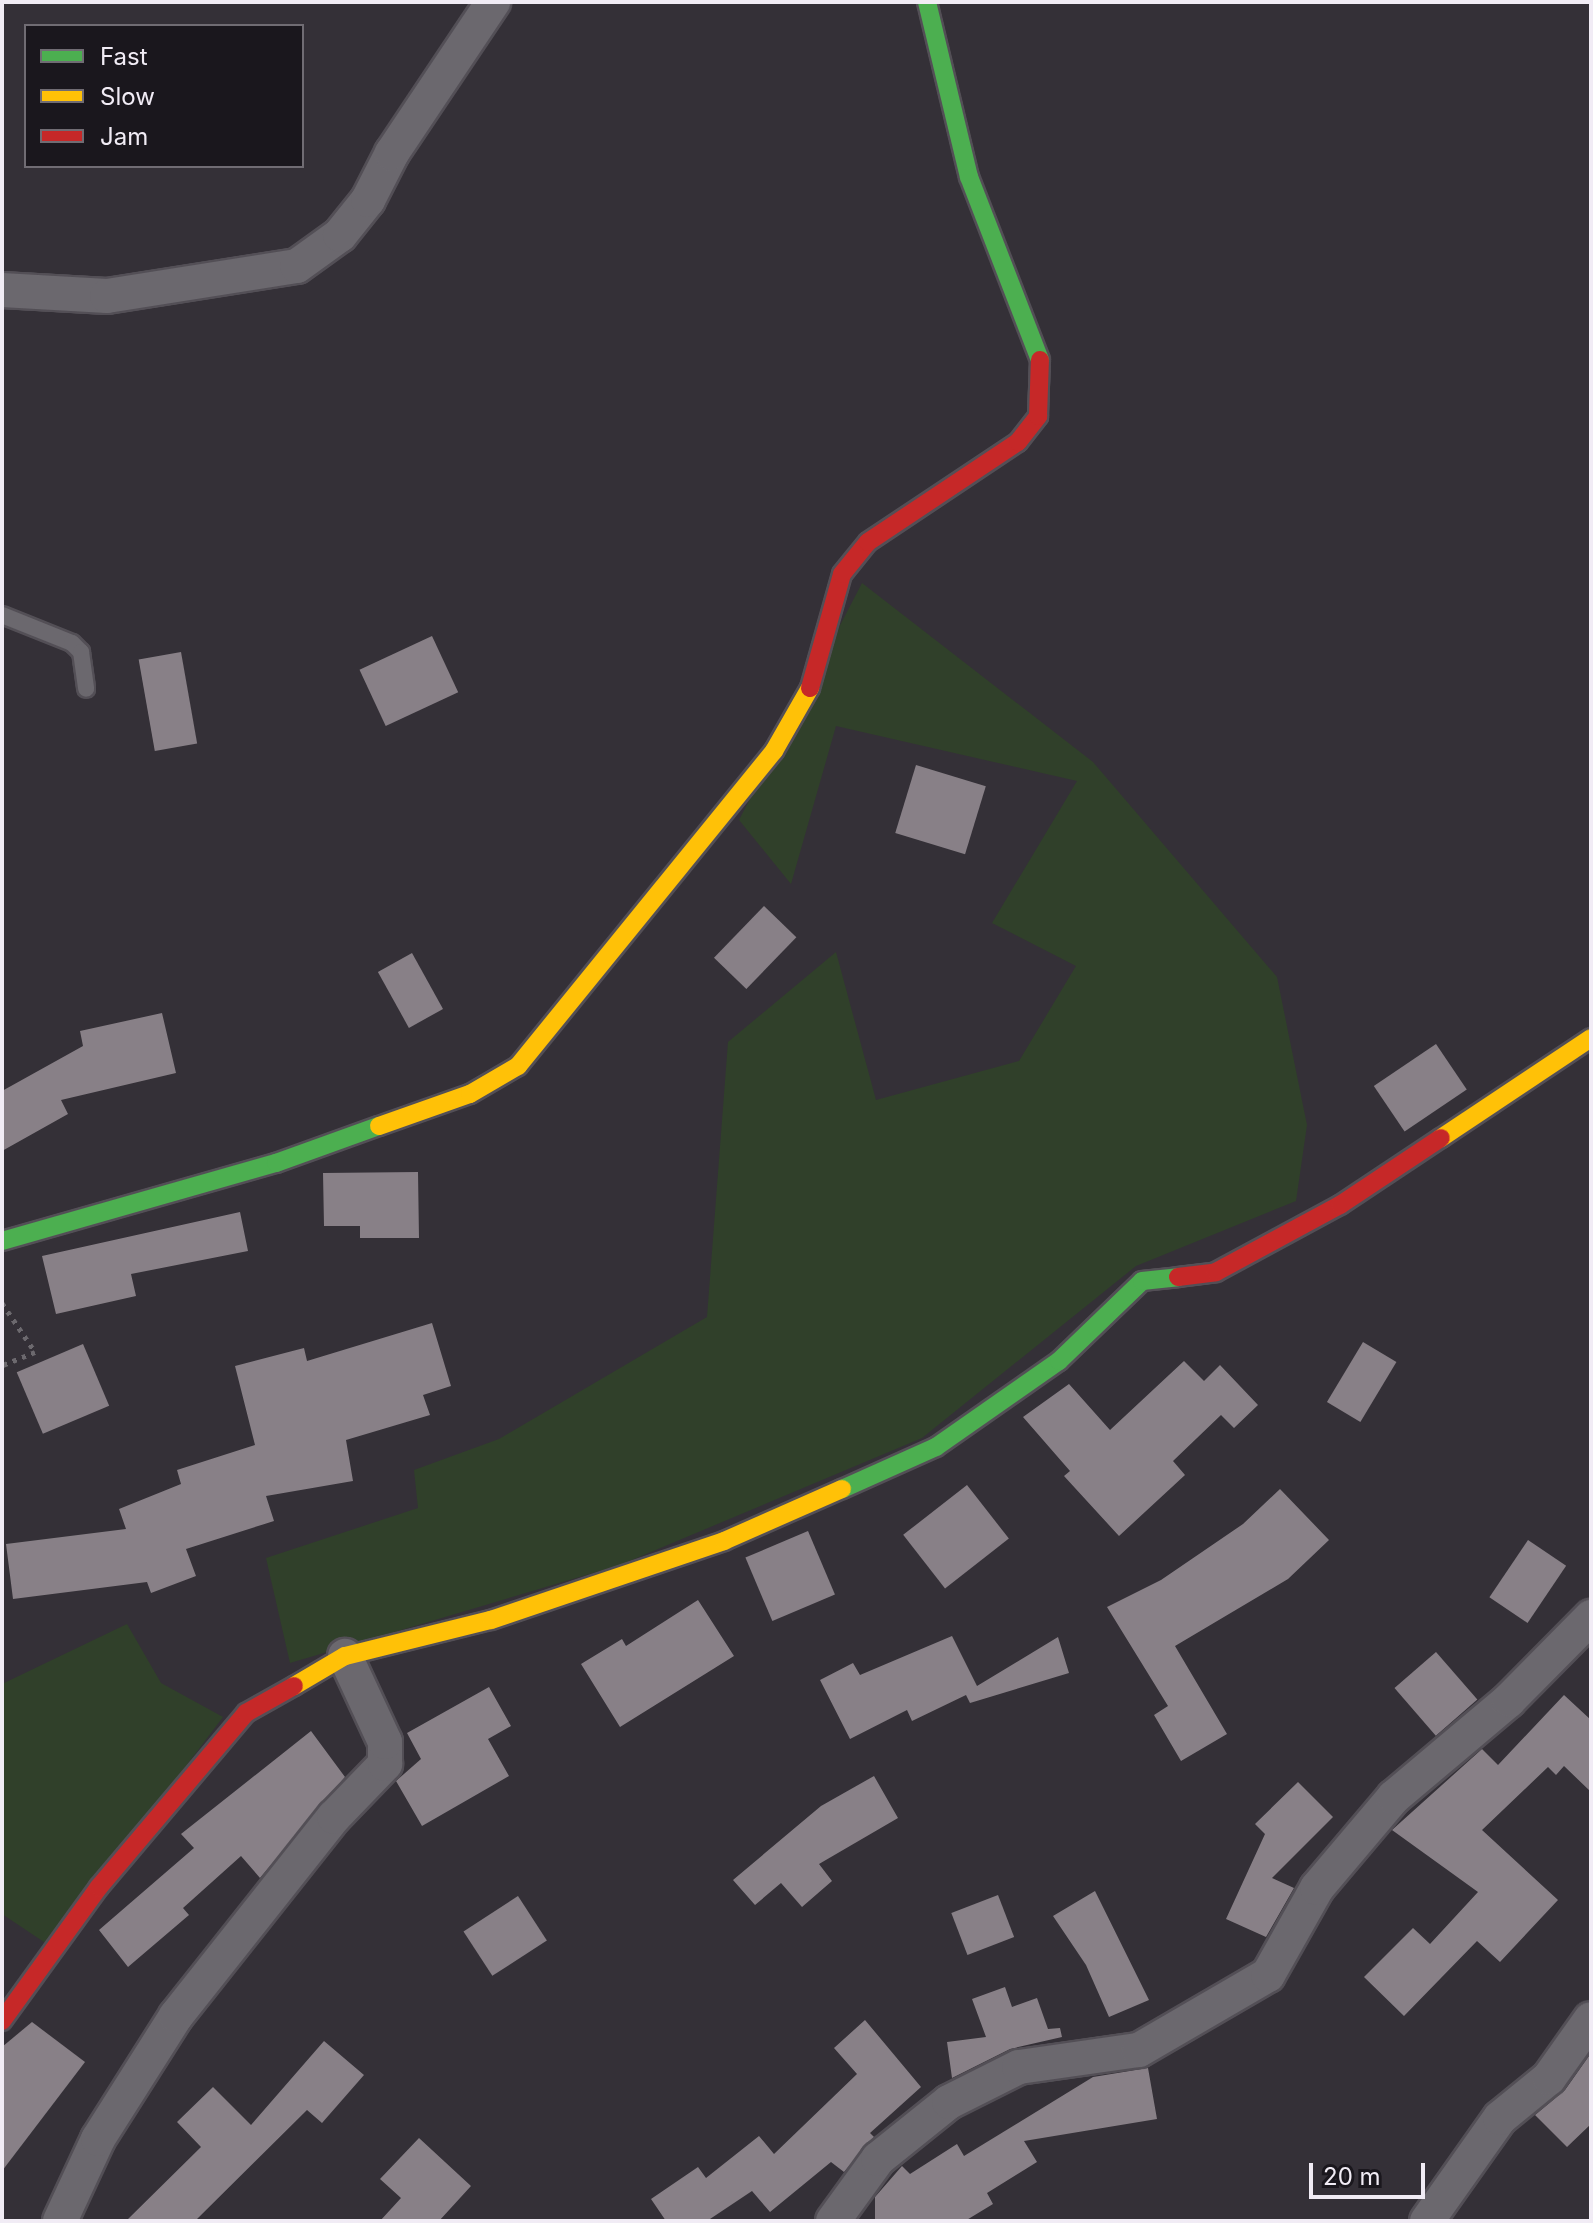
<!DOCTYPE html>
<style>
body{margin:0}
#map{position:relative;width:1593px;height:2223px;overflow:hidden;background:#343037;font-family:Inter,sans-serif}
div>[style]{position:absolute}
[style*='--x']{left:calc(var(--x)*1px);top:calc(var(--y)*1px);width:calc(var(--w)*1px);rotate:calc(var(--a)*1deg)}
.green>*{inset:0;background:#30402a}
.building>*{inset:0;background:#888087;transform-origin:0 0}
.path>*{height:5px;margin-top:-2.5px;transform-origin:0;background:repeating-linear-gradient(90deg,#6c696e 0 4px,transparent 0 10px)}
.roads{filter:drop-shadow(2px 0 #534f56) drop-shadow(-2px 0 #534f56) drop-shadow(0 2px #534f56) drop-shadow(0 -2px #534f56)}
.lane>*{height:16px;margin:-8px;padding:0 8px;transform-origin:8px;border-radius:8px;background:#6b686e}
.street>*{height:34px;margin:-17px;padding:0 17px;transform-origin:17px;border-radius:17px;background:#6b686e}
.fast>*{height:18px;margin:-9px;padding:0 9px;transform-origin:9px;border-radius:9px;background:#4caf50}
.slow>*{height:18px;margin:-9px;padding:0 9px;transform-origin:9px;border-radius:9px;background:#ffc107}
.jam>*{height:18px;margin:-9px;padding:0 9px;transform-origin:9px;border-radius:9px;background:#c62828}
span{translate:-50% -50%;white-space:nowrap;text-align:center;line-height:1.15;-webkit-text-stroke:8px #1a171d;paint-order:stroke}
.frame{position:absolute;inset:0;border:4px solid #f1ecf5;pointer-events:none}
.legend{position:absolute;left:24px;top:24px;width:280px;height:144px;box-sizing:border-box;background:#1a171d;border:2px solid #706c73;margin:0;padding:10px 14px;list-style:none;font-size:24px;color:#f1ecf5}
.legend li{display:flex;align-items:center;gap:16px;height:40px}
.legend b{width:40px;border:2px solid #706c73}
.scale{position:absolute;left:1309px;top:2163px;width:116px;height:36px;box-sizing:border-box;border:4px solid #f1ecf5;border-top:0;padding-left:10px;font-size:24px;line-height:28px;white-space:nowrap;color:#f1ecf5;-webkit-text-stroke:6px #1a171d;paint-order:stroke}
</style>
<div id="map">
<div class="green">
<div style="clip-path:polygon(862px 583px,1093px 762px,1277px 977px,1307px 1125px,1296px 1201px,1136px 1266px,922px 1438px,620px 1565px,290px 1663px,266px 1558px,418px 1508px,414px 1470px,499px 1439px,707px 1317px,728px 1042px,836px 952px,876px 1100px,1019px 1061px,1076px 966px,992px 923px,1077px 781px,836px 726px,791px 884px,739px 820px)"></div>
<div style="clip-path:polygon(127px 1624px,161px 1683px,223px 1717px,50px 1946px,2px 1914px,2px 1684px)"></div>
</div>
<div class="building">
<div style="left:432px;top:636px;width:62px;height:80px;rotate:65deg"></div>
<div style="left:181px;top:652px;width:93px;height:43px;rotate:80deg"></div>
<div style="left:916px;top:765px;width:73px;height:71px;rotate:17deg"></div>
<div style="left:764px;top:906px;width:45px;height:72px;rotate:44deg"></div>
<div style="left:412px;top:953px;width:64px;height:39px;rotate:61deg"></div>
<div style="clip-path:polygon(162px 1013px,176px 1073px,61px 1100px,68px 1114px,2px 1151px,2px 1091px,83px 1046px,80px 1031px)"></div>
<div style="left:1436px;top:1044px;width:55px;height:75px;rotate:56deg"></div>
<div style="clip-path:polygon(418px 1172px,419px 1238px,360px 1238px,360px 1226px,324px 1226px,323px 1173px)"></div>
<div style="clip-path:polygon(240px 1212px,248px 1251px,131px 1274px,136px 1296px,56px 1314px,42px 1256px)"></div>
<div style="clip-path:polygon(432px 1323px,451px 1386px,423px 1395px,430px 1415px,346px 1440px,353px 1481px,266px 1496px,274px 1521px,186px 1549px,196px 1576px,151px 1593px,147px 1582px,13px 1599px,6px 1544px,126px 1529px,119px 1509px,181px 1484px,177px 1470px,255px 1445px,235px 1366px,304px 1348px,307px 1361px)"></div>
<div style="left:1363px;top:1342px;width:39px;height:70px;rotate:31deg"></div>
<div style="left:83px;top:1344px;width:67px;height:72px;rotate:67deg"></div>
<div style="clip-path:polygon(1184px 1361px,1204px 1381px,1220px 1365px,1258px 1405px,1234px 1428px,1221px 1415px,1173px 1461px,1185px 1475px,1119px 1536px,1064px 1476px,1070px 1471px,1023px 1417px,1069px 1384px,1110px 1430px)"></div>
<div style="left:967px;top:1485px;width:68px;height:81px;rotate:52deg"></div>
<div style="clip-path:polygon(1280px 1489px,1329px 1540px,1288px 1579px,1175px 1646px,1227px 1734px,1181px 1761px,1154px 1715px,1168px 1706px,1107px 1607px,1161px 1580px,1243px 1524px)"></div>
<div style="left:808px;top:1531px;width:69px;height:68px;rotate:67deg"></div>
<div style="left:1528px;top:1540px;width:46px;height:69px;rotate:34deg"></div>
<div style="clip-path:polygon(698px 1600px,734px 1656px,620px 1727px,581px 1664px,622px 1639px,626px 1646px)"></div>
<div style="clip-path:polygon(952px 1636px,977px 1686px,1058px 1637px,1069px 1673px,970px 1703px,966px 1695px,912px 1721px,907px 1710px,850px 1739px,820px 1680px,853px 1663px,860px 1675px)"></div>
<div style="left:1436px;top:1652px;width:63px;height:55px;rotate:49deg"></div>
<div style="clip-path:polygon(489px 1687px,511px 1726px,488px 1739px,509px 1776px,422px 1826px,396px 1781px,421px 1759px,407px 1733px)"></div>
<div style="clip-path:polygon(1564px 1695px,1591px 1720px,1591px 1792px,1564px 1766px,1556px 1775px,1548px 1767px,1482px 1830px,1558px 1900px,1500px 1962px,1477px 1941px,1404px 2016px,1364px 1977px,1413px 1928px,1430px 1944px,1478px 1892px,1392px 1830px,1482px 1749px,1498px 1765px)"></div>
<div style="clip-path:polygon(311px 1731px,345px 1777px,260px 1878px,241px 1856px,183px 1908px,189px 1915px,128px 1967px,99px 1930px,194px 1848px,181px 1834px)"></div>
<div style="clip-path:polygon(874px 1776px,898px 1818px,819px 1864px,832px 1881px,802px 1907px,781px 1883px,755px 1905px,733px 1880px,821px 1806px)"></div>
<div style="clip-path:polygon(1298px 1782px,1333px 1817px,1272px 1878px,1294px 1888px,1266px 1937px,1226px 1919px,1265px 1834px,1255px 1824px)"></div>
<div style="clip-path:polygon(1095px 1891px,1149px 2000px,1109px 2017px,1086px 1965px,1053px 1916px)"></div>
<div style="left:998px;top:1895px;width:45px;height:50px;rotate:69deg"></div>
<div style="left:518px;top:1896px;width:53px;height:65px;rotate:57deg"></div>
<div style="clip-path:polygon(1005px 1987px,1012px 2007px,1037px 1998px,1048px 2029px,1060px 2028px,1062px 2037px,1010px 2049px,952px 2078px,947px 2042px,986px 2037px,972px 1999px)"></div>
<div style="clip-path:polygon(865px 2020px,921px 2087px,870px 2133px,874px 2137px,844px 2172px,831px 2162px,770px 2212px,752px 2191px,707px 2221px,666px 2221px,651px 2199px,698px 2167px,706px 2178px,759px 2136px,774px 2154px,857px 2074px,834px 2048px)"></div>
<div style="clip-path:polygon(32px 2022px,85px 2062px,2px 2171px,2px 2047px)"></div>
<div style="clip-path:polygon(324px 2041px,364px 2075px,322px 2123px,307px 2110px,195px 2221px,126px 2221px,201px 2147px,177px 2122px,213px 2087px,251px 2125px)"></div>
<div style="clip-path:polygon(1591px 2053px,1591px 2124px,1567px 2147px,1535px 2115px,1565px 2090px)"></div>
<div style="clip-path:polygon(1148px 2068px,1157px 2119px,1024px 2141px,1037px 2162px,987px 2193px,993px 2204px,965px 2221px,875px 2221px,875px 2197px,902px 2166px,910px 2174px,957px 2144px,964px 2156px,1093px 2077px)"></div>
<div style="clip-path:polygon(419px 2138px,471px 2186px,439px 2221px,380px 2221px,401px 2198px,380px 2179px)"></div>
</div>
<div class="path">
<div style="--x:2;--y:1303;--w:59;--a:56"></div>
<div style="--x:35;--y:1352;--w:35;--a:158"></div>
</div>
<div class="roads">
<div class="lane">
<div style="--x:2;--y:615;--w:75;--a:21.8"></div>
<div style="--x:72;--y:643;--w:13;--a:45"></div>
<div style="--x:81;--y:652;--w:37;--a:82"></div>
</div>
<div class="street">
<div style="--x:2;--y:290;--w:105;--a:3.3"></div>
<div style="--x:107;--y:296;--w:192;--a:-9"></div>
<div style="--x:297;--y:266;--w:53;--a:-35.8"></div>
<div style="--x:340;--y:235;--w:45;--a:-51.3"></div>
<div style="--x:368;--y:200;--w:53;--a:-62.9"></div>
<div style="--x:392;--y:153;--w:182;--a:-56.2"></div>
<div style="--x:60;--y:2221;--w:90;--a:-65.1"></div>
<div style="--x:98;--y:2139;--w:146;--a:-57.6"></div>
<div style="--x:176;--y:2016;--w:254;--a:-51.6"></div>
<div style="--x:334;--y:1817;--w:74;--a:-46.1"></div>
<div style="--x:385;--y:1764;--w:22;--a:-90"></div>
<div style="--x:385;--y:1742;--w:95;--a:-114.9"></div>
<div style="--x:833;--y:2221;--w:77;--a:-54"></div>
<div style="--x:878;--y:2159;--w:91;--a:-38.8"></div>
<div style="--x:949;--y:2102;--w:78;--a:-26.6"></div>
<div style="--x:1019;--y:2067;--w:121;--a:-8.1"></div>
<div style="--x:1139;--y:2050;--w:149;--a:-30.2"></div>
<div style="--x:1268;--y:1975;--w:100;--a:-60.6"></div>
<div style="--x:1317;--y:1888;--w:119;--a:-49.8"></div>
<div style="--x:1394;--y:1797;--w:150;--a:-40.1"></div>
<div style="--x:1509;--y:1700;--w:117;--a:-45.3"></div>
<div style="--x:1427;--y:2221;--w:126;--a:-54.7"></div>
<div style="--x:1500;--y:2118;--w:63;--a:-39.2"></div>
<div style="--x:1549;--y:2078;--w:72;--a:-54.6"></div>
</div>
<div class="fast">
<div style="--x:927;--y:2;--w:180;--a:76.5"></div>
<div style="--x:969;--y:177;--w:196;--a:68.8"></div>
<div style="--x:2;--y:1241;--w:285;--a:-15.9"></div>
<div style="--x:276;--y:1163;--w:109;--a:-19.8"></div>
<div style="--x:842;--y:1489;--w:103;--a:-24.1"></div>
<div style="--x:936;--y:1447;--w:150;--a:-35"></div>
<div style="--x:1059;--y:1361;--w:115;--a:-43.9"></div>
<div style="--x:1142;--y:1281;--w:36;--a:-6"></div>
</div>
<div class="slow">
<div style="--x:379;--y:1126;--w:96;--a:-19.4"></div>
<div style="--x:470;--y:1094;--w:56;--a:-30.3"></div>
<div style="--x:518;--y:1066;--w:406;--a:-50.9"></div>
<div style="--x:774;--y:751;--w:73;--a:-60.3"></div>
<div style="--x:1441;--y:1138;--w:180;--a:-33.7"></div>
<div style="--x:294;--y:1686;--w:59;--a:-30.5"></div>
<div style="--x:345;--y:1656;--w:150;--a:-13.9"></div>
<div style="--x:491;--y:1620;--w:246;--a:-18.7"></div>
<div style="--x:724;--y:1541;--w:129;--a:-23.8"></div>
</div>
<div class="jam">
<div style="--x:810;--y:688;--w:118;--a:-74.3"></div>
<div style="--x:842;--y:574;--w:41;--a:-50.9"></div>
<div style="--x:868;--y:542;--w:180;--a:-33.7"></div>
<div style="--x:1018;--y:442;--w:33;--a:-52"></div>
<div style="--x:1038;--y:416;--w:56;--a:-88"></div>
<div style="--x:1178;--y:1277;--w:38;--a:-7"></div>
<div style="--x:1216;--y:1272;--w:141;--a:-28.4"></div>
<div style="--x:1340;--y:1205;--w:121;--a:-33.6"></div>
<div style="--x:2;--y:2021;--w:165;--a:-54.1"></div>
<div style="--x:99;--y:1887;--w:228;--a:-49.8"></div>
<div style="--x:246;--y:1713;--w:55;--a:-29.4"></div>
</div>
</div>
<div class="frame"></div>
<ul class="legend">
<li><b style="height:10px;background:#4caf50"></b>Fast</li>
<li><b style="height:10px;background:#ffc107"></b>Slow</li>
<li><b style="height:10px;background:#c62828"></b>Jam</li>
</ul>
<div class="scale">20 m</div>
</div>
